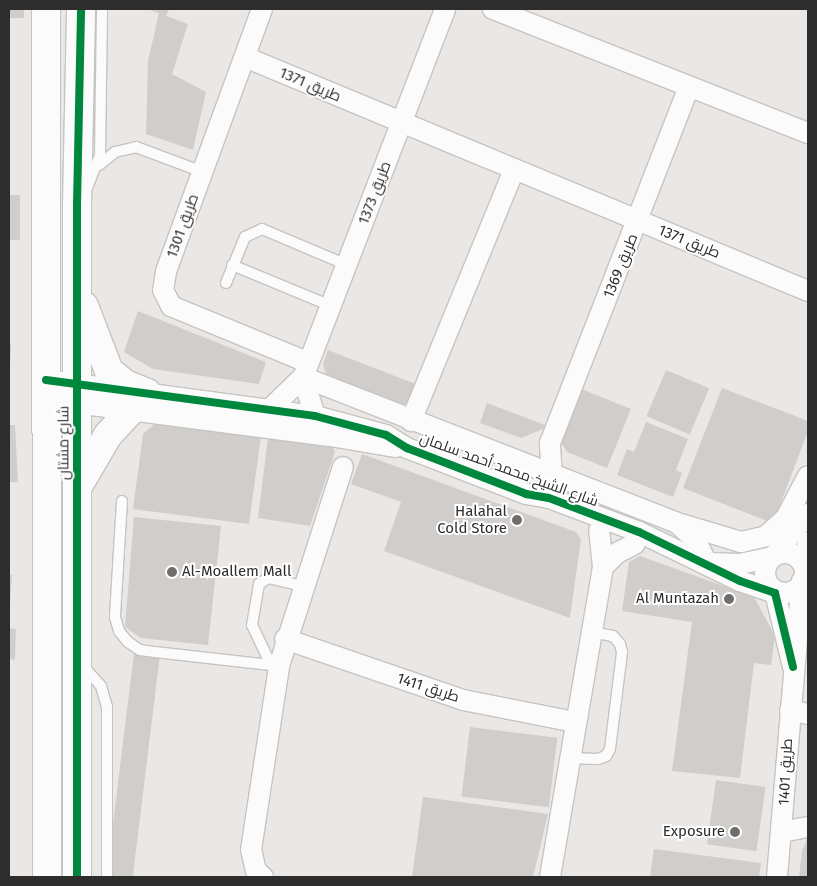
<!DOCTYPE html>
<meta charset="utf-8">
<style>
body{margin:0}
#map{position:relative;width:817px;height:886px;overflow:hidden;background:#ebe7e4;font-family:"Fira Sans",Cairo,sans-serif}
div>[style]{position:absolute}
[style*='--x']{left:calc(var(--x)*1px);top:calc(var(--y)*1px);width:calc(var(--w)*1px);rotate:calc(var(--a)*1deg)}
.building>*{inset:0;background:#d0cdcb;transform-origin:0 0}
.roads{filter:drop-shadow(1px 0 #c5c4c3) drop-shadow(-1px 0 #c5c4c3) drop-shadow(0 1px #c5c4c3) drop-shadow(0 -1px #c5c4c3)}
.lane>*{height:10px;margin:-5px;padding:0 5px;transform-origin:5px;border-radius:5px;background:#fcfbfb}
.street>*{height:20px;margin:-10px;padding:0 10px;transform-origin:10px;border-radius:10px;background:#fcfbfb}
.street>.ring{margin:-10px;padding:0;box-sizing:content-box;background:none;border:20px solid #fcfbfb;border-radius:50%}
.secondary>*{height:28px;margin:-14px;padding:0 14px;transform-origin:14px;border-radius:14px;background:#fcfbfb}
.cycleway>*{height:8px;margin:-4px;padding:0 4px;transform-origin:4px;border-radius:4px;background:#00873e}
.dots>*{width:14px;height:14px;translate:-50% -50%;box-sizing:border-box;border:2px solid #fff;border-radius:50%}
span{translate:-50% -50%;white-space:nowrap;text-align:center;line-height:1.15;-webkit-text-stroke:4px #fff;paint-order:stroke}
.street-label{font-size:15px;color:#2d2d2d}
.poi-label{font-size:15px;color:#2d2d2d}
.right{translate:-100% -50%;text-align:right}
.left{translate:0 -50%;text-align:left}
.frame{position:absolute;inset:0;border:10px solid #2d2d2d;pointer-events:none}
</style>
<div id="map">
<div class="building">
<div style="left:9px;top:9px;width:15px;height:9px"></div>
<div style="clip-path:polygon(146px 9px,169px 9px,166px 16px,188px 24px,172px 74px,206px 92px,193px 150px,146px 134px,148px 61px,159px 13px)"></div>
<div style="left:9px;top:195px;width:11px;height:45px"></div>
<div style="clip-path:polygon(138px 311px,266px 362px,259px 384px,153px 369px,124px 352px)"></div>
<div style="clip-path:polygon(9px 345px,11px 345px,9px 394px)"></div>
<div style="clip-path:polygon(328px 350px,418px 385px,413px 400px,401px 406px,326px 375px,323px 364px)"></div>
<div style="left:666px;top:370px;width:47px;height:50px;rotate:23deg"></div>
<div style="clip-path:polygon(579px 388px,631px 409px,607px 468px,567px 452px,559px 439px)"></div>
<div style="clip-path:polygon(722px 388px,808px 421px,808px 431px,775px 518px,767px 521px,683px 488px)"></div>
<div style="clip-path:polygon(487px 403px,545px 425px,543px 429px,521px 438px,480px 423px)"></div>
<div style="clip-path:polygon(157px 422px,261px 436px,249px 524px,133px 509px,143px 434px)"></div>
<div style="clip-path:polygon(646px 422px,688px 439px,676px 470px,682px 473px,673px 497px,617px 475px,627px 449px,634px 452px)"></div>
<div style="clip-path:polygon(9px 425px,15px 425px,18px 482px,9px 482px)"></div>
<div style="clip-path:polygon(269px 430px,328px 439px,335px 452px,310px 526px,258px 518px)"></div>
<div style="clip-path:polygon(362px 454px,576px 532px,581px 539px,570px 618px,384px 551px,401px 502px,351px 484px)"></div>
<div style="clip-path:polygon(134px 517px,221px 526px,208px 645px,141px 638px,125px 627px)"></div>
<div style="clip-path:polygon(640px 556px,754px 597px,775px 636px,771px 665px,754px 663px,740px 778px,672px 771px,692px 622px,622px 611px,629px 562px)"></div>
<div style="clip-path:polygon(9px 575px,12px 575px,9px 619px)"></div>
<div style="clip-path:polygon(9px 628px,16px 629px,15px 660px,9px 659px)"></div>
<div style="left:134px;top:653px;width:26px;height:224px;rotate:7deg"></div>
<div style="left:470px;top:727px;width:88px;height:70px;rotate:7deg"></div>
<div style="left:716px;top:780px;width:50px;height:65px;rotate:8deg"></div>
<div style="clip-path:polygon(423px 797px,548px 814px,533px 877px,412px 877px)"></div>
<div style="clip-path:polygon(808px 837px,808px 877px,799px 877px,802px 851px)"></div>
<div style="clip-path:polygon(654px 849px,761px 863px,759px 877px,650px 877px)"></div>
</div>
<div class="roads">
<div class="lane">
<div style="--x:99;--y:165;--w:21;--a:-39"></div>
<div style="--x:115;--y:152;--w:22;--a:-13"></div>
<div style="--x:136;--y:147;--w:72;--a:20.5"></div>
<div style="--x:85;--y:193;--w:41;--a:-68.5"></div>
<div style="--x:100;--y:155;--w:146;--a:-89.2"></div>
<div style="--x:232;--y:265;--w:107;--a:22.5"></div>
<div style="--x:226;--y:283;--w:50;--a:-67.6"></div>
<div style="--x:245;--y:237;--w:19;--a:-25"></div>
<div style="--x:262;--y:229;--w:92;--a:23"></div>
<div style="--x:122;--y:501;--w:116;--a:93.5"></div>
<div style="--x:115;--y:617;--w:15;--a:74"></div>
<div style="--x:119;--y:631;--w:14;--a:51"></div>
<div style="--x:128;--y:642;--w:14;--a:34"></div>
<div style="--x:140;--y:650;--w:15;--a:8"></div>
<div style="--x:155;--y:652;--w:125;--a:6.4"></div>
<div style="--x:271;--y:665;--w:44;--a:-115.4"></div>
<div style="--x:252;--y:625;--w:42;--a:-80.3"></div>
<div style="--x:259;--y:584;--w:11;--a:-34"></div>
<div style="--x:268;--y:578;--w:36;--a:13"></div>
<div style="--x:83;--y:666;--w:27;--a:48"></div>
<div style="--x:101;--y:686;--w:22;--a:74"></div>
<div style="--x:107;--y:707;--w:170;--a:90"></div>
<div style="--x:569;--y:758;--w:29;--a:2"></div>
<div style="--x:598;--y:759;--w:9;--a:-21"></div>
<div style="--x:606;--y:756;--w:8;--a:-60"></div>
<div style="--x:610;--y:749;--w:98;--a:-82.9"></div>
<div style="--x:622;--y:652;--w:8;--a:-104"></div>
<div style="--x:620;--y:644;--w:11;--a:-131"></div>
<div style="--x:613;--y:636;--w:23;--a:-170"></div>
</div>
<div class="street">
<div style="--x:262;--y:9;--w:280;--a:110.1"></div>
<div style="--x:166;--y:272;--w:18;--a:99"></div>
<div style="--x:163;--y:290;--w:18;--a:63"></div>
<div style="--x:171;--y:306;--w:147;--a:22.4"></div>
<div style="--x:493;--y:9;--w:339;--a:21.5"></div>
<div style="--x:245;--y:57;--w:610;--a:22.57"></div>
<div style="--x:304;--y:375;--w:392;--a:-68.9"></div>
<div style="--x:303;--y:377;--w:401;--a:21.3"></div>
<div style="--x:677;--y:523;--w:24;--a:42"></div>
<div style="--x:695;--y:539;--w:25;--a:64"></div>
<div style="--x:303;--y:377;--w:41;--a:72.9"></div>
<div style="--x:46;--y:380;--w:271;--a:7.6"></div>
<div style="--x:315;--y:416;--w:73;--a:15"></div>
<div style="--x:386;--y:435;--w:25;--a:32"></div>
<div style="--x:407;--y:448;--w:128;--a:21.1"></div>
<div style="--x:526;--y:494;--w:23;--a:10"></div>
<div style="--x:549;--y:498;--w:96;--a:20.7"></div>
<div style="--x:639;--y:532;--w:112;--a:25.9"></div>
<div style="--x:740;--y:581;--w:37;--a:19"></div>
<div style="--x:775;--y:593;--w:76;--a:76.3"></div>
<div style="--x:45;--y:399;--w:287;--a:7.4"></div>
<div style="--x:330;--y:436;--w:66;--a:9.6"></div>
<div style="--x:269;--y:410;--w:47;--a:-44.1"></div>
<div style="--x:411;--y:421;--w:271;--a:-67.7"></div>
<div style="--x:552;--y:475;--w:32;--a:-94"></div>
<div style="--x:550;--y:443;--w:382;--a:-68.7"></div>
<div style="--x:681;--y:524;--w:63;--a:16.7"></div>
<div style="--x:741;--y:542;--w:26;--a:-13"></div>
<div style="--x:766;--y:536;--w:27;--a:-42"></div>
<div style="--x:786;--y:518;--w:47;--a:-62.4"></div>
<div style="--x:777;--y:552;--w:49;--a:-50.8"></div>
<div class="ring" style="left:765px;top:553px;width:20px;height:20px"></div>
<div style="--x:803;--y:561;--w:19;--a:-74"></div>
<div style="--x:711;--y:563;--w:29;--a:2"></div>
<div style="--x:740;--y:564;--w:33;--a:-12"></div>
<div style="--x:603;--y:567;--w:20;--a:-45"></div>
<div style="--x:617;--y:553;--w:20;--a:-27"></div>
<div style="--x:285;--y:639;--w:188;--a:18.9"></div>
<div style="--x:463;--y:700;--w:114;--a:11.1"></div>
<div style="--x:790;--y:710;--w:18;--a:13"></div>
<div style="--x:782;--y:832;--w:26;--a:-11"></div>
<div style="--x:263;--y:877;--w:9;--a:-139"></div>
<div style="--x:256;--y:871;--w:22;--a:-103"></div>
<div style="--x:251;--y:850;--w:186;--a:-81.3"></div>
<div style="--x:279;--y:666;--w:209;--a:-72.2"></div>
<div style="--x:550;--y:877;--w:314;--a:-80.3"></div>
<div style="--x:603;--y:567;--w:37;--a:-96"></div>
<div style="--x:777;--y:877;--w:297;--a:-85.2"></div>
</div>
<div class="secondary">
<div style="--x:46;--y:9;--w:868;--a:89.93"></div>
<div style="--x:84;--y:306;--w:70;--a:69"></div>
<div style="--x:109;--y:371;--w:21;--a:39"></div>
<div style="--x:125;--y:384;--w:24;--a:22"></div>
<div style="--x:77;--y:488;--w:61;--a:-59.7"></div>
<div style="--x:108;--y:435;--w:34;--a:-47"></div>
<div style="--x:77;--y:877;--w:673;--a:-90"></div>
<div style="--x:77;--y:204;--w:195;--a:-88.8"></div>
</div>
</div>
<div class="cycleway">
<div style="--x:46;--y:380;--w:271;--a:7.6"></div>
<div style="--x:315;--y:416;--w:73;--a:15"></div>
<div style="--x:386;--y:435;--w:25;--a:32"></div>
<div style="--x:407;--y:448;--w:128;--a:21.1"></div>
<div style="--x:526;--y:494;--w:23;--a:10"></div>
<div style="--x:549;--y:498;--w:96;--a:20.7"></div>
<div style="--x:639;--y:532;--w:112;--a:25.9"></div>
<div style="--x:740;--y:581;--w:37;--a:19"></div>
<div style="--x:775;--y:593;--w:76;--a:76.3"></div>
<div style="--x:77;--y:877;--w:673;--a:-90"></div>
<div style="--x:77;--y:204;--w:195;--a:-88.8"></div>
</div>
<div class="dots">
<div style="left:517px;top:520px;background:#706e6d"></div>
<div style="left:172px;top:572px;background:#706e6d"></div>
<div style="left:729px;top:599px;background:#706e6d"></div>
<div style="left:735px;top:832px;background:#706e6d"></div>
</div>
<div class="street-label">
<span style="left:310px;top:85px;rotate:23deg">طريق 1371</span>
<span style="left:375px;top:193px;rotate:-69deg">طريق 1373</span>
<span style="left:183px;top:226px;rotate:-70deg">طريق 1301</span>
<span style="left:689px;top:242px;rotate:22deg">طريق 1371</span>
<span style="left:621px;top:266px;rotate:-68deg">طريق 1369</span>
<span style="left:64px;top:443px;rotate:-90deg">شارع مشتان</span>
<span style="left:509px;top:470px;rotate:20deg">شارع الشيخ محمد أحمد سلمان</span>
<span style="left:428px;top:688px;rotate:18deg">طريق 1411</span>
<span style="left:786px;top:772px;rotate:-87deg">طريق 1401</span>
</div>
<div class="poi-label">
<span class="right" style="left:507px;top:520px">Halahal<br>Cold Store</span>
<span class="left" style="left:182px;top:572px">Al-Moallem Mall</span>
<span class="right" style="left:719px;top:599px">Al Muntazah</span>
<span class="right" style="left:725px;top:832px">Exposure</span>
</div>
<div class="frame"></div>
</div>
